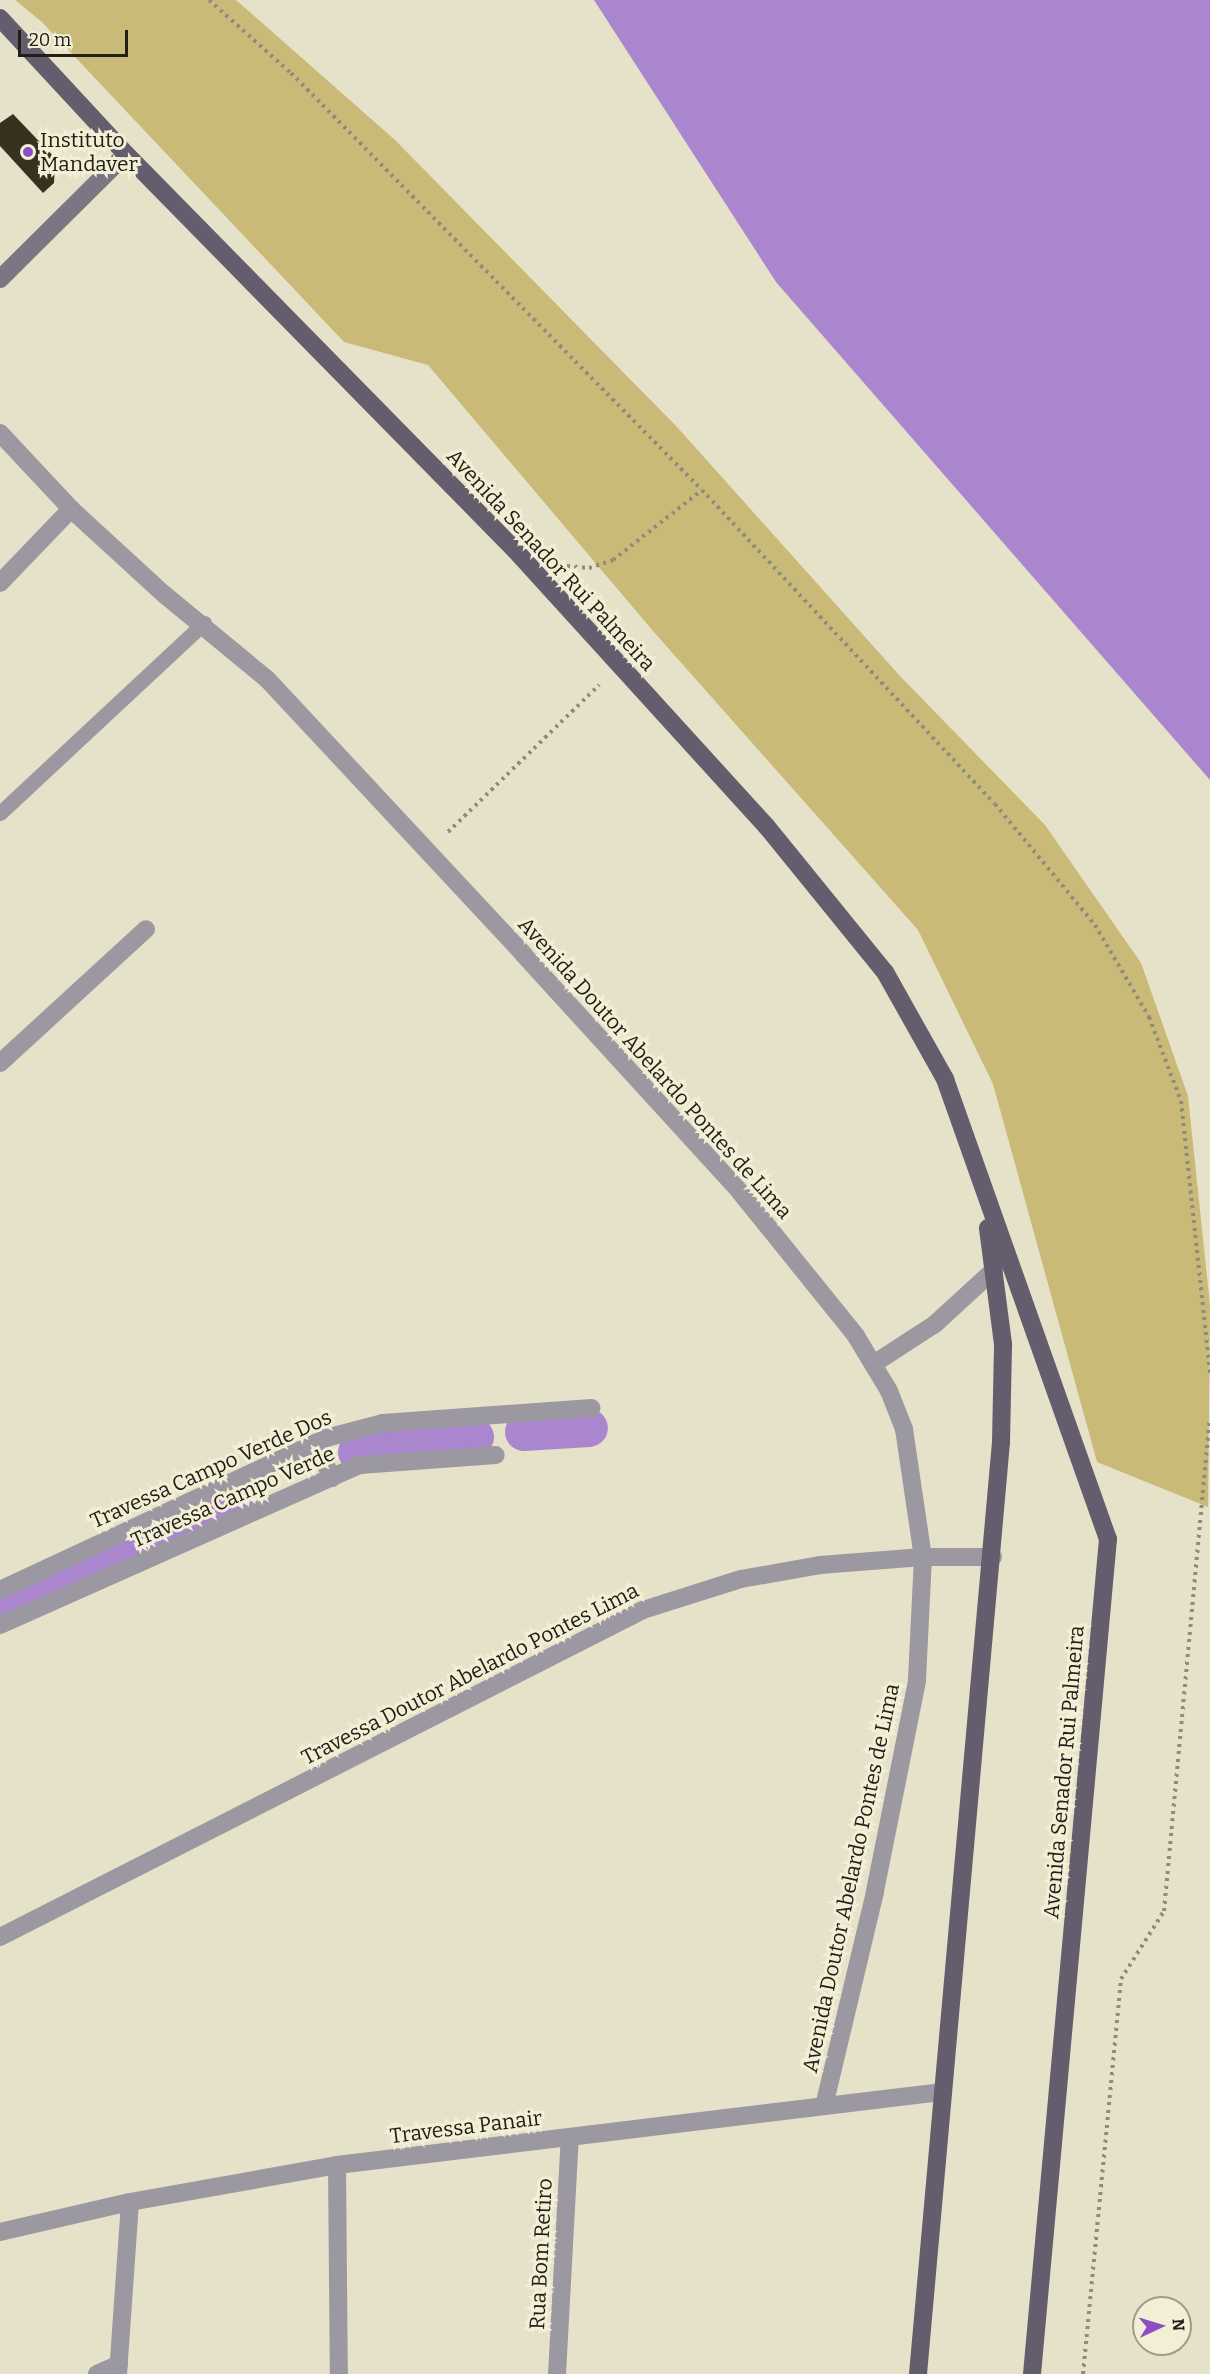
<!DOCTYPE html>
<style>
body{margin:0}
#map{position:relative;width:1210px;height:2374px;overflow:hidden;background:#e6e1c9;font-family:Bitter,serif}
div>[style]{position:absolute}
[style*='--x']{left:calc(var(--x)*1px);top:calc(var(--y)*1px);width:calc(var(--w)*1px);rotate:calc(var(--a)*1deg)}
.green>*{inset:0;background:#c9ba78}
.water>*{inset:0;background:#aa86ce}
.canal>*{height:38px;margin:-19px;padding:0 19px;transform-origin:19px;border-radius:19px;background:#aa86ce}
.building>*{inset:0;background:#36321f}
.path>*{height:4px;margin-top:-2px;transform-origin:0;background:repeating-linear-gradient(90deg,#908c7b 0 3px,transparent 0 7.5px)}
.lane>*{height:15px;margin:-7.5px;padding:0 7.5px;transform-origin:7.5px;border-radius:7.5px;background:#9c98a1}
.street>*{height:18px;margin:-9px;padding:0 9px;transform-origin:9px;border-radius:9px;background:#9c98a1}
.secondary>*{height:18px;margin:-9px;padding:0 9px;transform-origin:9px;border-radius:9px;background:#7c7583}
.primary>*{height:18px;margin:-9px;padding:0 9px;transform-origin:9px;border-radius:9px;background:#645d6d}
.dots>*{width:16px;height:16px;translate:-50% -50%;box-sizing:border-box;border:3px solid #f3eed6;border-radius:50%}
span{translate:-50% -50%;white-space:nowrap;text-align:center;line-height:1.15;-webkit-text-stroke:6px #f3eed6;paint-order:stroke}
.poi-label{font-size:21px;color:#212017}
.left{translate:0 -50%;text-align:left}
.street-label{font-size:21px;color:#212017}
.north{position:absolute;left:1132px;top:2296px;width:60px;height:60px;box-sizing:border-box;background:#f3eed6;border:2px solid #9f9c8a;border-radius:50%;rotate:86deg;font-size:16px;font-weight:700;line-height:24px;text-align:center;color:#212017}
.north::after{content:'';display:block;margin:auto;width:21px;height:27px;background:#8d4ec3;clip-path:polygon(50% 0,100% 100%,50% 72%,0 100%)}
.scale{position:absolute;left:18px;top:30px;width:110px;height:27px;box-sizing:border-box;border:3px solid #212017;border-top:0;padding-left:8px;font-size:18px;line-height:21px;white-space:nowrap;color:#212017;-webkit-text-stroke:4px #f3eed6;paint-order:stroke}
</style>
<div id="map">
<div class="green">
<div style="clip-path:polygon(15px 0,236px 0,395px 140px,677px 427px,900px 676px,1045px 825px,1141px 963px,1188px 1096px,1210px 1305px,1208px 1507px,1097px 1462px,993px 1084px,918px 930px,653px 631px,428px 365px,344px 342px,42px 22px)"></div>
</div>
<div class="water">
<div style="clip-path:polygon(594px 0,1210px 0,1210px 780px,776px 282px)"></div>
</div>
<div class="canal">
<div style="--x:524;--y:1432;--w:65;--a:-3.5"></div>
<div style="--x:357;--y:1452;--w:119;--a:-7.2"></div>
<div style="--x:0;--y:1612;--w:258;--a:-24.5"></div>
</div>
<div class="building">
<div style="clip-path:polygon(13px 114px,55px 158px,54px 183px,43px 193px,0 146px,0 123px)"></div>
</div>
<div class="path">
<div style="--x:209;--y:0;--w:110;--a:41.7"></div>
<div style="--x:291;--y:73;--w:585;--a:45.42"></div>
<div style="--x:702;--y:490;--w:429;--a:47"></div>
<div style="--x:995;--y:804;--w:157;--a:50.4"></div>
<div style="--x:1095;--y:925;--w:107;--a:59.6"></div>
<div style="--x:1149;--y:1017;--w:90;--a:69.1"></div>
<div style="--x:1181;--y:1101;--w:275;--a:83.9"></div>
<div style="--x:567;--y:566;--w:22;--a:5"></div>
<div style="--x:589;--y:568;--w:25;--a:-18"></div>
<div style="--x:613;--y:560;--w:113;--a:-38.2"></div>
<div style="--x:448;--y:832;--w:211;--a:-44.2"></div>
<div style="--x:1083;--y:2374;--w:397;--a:-84.5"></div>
<div style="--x:1121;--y:1979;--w:80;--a:-57.7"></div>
<div style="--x:1164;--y:1911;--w:495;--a:-84.7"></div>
</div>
<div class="lane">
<div style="--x:0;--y:813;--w:279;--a:-43"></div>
</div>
<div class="street">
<div style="--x:0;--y:433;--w:104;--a:46.9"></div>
<div style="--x:71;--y:509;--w:127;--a:42.5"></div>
<div style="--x:165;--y:595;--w:132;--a:39.5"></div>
<div style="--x:267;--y:679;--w:376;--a:47"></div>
<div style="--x:523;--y:954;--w:322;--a:47.6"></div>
<div style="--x:740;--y:1192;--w:185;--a:51.1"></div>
<div style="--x:856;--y:1336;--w:64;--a:59"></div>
<div style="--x:889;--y:1391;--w:41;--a:68.5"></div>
<div style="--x:904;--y:1429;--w:129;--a:81.6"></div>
<div style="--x:923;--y:1557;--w:124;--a:92.8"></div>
<div style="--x:917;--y:1681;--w:215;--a:101.3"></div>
<div style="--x:875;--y:1892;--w:220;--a:103.4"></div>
<div style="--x:0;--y:583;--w:103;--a:-46.2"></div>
<div style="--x:0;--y:1063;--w:198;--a:-42.5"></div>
<div style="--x:875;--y:1363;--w:72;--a:-33"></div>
<div style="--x:935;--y:1324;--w:80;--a:-42.5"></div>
<div style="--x:315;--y:1443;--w:39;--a:64"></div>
<div style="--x:0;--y:1590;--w:360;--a:-25"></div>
<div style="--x:326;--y:1438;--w:59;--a:-14.7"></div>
<div style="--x:383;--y:1423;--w:209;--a:-4.1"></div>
<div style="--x:0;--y:1625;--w:394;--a:-24"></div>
<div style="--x:360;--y:1465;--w:136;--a:-4.2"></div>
<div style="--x:0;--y:1937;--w:721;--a:-26.96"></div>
<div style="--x:643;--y:1610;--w:103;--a:-17.6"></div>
<div style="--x:741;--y:1579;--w:80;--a:-10"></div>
<div style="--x:820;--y:1565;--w:103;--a:-4.4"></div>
<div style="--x:923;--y:1557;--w:70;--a:0"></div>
<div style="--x:337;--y:2165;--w:209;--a:89.5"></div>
<div style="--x:0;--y:2232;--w:133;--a:-13"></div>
<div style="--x:130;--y:2202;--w:210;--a:-10.1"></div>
<div style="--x:337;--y:2165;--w:608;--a:-6.89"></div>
<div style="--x:97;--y:2374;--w:24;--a:-24"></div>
<div style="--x:118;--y:2374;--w:172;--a:-86"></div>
<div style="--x:557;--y:2374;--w:237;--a:-86.9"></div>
</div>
<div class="secondary">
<div style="--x:0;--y:279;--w:177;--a:-44.8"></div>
</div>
<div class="primary">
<div style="--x:0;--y:18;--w:185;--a:47.2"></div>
<div style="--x:126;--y:154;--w:555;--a:45.51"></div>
<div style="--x:515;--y:550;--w:374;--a:47.7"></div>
<div style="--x:767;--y:827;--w:187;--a:50.9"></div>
<div style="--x:885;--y:972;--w:123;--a:60.7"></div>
<div style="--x:945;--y:1079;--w:488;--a:70.5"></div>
<div style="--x:1108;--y:1539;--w:838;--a:95.2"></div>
<div style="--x:918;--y:2374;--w:936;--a:-84.91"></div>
<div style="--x:1001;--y:1442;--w:98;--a:-88.8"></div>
<div style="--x:1003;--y:1344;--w:117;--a:-97.4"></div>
</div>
<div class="dots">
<div style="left:28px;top:152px;background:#8d4ec3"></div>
</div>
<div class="poi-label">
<span class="left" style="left:40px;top:152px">Instituto<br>Mandaver</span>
</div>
<div class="street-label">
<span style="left:551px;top:560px;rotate:47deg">Avenida Senador Rui Palmeira</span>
<span style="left:655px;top:1068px;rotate:48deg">Avenida Doutor Abelardo Pontes de Lima</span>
<span style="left:211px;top:1469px;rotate:-24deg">Travessa Campo Verde Dos</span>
<span style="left:233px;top:1497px;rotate:-24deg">Travessa Campo Verde</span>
<span style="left:470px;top:1674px;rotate:-27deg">Travessa Doutor Abelardo Pontes Lima</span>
<span style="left:1064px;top:1772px;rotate:-85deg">Avenida Senador Rui Palmeira</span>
<span style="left:851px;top:1878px;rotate:-78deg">Avenida Doutor Abelardo Pontes de Lima</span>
<span style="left:466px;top:2127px;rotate:-7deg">Travessa Panair</span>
<span style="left:541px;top:2254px;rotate:-87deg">Rua Bom Retiro</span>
</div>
<div class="north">N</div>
<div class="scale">20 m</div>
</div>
